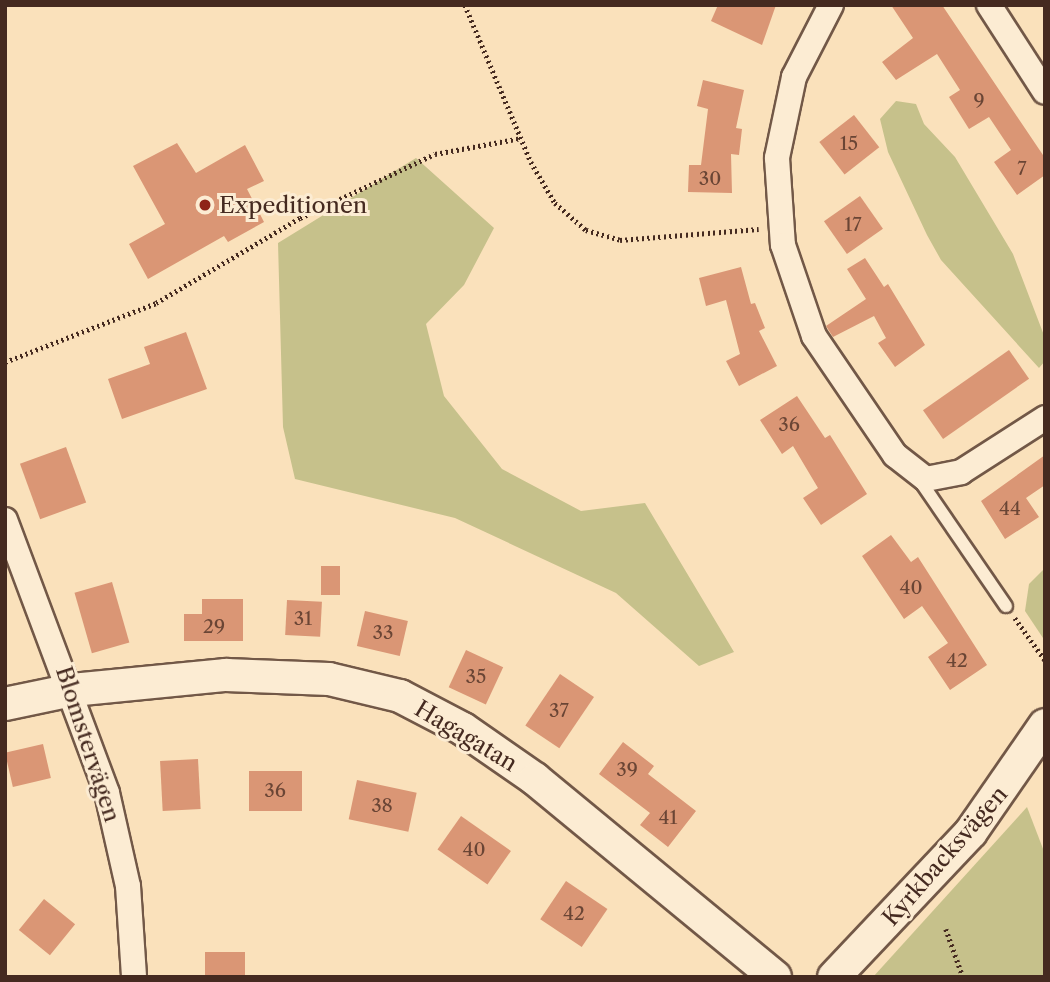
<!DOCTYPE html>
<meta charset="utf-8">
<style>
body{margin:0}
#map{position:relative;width:1050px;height:982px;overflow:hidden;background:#fae1bb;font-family:"Libre Caslon Text",serif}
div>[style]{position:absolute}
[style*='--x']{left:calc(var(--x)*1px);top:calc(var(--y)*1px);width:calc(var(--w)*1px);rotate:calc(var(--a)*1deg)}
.green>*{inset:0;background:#c6c18b}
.building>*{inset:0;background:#da9675;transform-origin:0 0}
.path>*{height:4.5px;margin-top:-2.25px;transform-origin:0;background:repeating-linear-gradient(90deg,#452a20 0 2px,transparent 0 5.5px)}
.roads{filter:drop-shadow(2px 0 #725847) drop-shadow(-2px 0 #725847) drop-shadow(0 2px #725847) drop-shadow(0 -2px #725847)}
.service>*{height:12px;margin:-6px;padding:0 6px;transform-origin:6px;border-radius:6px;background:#fcecd3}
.minor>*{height:24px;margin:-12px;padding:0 12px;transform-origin:12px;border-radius:12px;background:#fcecd3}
.tertiary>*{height:32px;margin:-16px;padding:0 16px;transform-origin:16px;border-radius:16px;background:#fcecd3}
.dots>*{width:19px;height:19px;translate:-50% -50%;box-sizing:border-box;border:4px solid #fcecd3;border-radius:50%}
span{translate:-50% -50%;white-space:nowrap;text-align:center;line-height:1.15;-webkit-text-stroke:6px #fcecd3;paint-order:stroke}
.number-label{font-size:19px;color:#6a4535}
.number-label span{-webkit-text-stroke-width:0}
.poi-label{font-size:23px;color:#452a20}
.left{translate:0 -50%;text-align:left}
.street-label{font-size:23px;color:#452a20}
.frame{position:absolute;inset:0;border:7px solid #452a20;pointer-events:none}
</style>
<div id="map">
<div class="green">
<div style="clip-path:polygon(896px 101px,916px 104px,924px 124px,955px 157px,1013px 254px,1045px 338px,1045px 361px,1039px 368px,941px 260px,927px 235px,888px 152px,880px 119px)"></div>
<div style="clip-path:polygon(416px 158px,494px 228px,464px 285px,426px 324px,444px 396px,502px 469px,581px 511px,645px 503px,734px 652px,699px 666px,616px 593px,455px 518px,295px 479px,283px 427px,278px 243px)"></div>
<div style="clip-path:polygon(1045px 568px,1045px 641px,1025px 611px,1029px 584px)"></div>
<div style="clip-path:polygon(1027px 807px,1045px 854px,1045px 977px,873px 977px)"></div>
</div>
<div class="building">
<div style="clip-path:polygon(718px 5px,776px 5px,762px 45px,711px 21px)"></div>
<div style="clip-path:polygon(891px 5px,942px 5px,1045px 158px,1045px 175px,1017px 195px,994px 162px,1011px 150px,989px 117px,969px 129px,949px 97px,960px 90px,937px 54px,896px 80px,882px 62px,913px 38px)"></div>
<div style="clip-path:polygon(703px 80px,744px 90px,736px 128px,742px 129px,739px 155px,731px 154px,732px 193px,688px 192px,689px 165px,701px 165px,708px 109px,697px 106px)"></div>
<div style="left:854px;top:115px;width:41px;height:44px;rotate:52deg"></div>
<div style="clip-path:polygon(177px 143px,196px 173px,245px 145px,264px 181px,247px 189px,264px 222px,228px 242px,224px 236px,148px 279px,129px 244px,165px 224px,133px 166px)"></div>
<div style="left:860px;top:196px;width:40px;height:44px;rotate:55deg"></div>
<div style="clip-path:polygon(865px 258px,884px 287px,888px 284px,925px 345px,895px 367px,878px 343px,886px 338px,874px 316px,833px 337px,826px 326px,866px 299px,847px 269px)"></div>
<div style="clip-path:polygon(741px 267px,751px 304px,755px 303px,765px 328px,759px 331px,777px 366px,739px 386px,726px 361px,740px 354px,726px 300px,706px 306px,699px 278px)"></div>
<div style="clip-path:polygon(186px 332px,207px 389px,122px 419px,108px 379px,150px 364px,144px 347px)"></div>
<div style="left:1009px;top:350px;width:35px;height:105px;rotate:55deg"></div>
<div style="clip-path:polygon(797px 396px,825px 438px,830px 435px,867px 494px,821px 525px,803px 498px,818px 488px,793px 446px,782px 454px,760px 420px)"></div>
<div style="left:66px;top:447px;width:59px;height:49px;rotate:70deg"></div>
<div style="clip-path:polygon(1045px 455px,1045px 485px,1026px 498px,1039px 517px,1005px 539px,981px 501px)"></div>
<div style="clip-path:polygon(891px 535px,911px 562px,918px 557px,987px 665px,950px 690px,928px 657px,948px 643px,922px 606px,904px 619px,862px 556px)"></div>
<div style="left:321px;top:566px;width:19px;height:29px"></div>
<div style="left:112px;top:582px;width:63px;height:39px;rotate:74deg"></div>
<div style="clip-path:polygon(202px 599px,243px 599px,243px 641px,184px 641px,184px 614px,202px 614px)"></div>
<div style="left:287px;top:600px;width:35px;height:35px;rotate:3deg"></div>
<div style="left:365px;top:611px;width:44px;height:36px;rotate:13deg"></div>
<div style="left:466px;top:650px;width:41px;height:41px;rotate:25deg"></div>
<div style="left:560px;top:674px;width:41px;height:62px;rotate:34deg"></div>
<div style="clip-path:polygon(623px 742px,654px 766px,648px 774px,696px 811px,668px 847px,640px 825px,650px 813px,599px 774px)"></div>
<div style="left:43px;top:744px;width:35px;height:39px;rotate:77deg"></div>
<div style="left:198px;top:759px;width:50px;height:38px;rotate:87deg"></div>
<div style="left:249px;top:771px;width:53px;height:40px"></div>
<div style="left:357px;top:780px;width:61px;height:40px;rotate:12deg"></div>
<div style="left:461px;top:816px;width:61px;height:41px;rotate:35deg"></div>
<div style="left:566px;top:881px;width:50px;height:46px;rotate:34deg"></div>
<div style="left:44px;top:899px;width:40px;height:40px;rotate:39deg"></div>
<div style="left:205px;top:952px;width:40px;height:25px"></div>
</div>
<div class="path">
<div style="--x:465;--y:5;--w:170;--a:67.2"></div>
<div style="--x:531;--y:162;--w:48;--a:59.7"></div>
<div style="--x:555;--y:203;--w:41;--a:41.1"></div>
<div style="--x:586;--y:230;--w:35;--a:16"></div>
<div style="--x:620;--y:240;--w:139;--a:-4.5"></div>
<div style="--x:5;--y:362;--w:162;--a:-21.3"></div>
<div style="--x:156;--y:303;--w:167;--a:-30.6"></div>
<div style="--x:300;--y:218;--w:149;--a:-25.4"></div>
<div style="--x:435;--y:154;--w:87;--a:-10.5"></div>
<div style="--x:1015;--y:618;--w:52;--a:54.5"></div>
<div style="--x:946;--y:929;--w:51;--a:70.5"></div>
</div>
<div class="roads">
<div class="service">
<div style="--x:919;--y:479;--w:154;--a:55.6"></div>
</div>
<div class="minor">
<div style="--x:831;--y:5;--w:81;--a:117.2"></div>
<div style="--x:794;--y:77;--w:83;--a:101.9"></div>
<div style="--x:777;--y:158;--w:87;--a:86.1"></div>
<div style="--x:783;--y:245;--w:96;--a:71.2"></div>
<div style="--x:814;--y:336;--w:144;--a:55.8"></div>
<div style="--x:895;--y:455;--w:39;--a:38"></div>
<div style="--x:926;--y:479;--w:36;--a:-11"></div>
<div style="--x:961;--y:472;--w:100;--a:-32.7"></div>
<div style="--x:989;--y:5;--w:103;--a:57.2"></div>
<div style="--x:5;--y:520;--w:291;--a:69.5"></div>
<div style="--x:107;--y:793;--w:95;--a:77.3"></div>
<div style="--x:128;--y:886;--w:91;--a:86.2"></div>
</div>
<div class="tertiary">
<div style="--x:5;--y:704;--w:68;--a:-11.8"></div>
<div style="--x:72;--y:690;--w:155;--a:-5.6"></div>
<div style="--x:226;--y:675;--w:103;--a:2.2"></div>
<div style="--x:329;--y:679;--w:73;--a:13.5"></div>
<div style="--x:400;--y:696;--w:71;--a:27.6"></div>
<div style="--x:463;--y:729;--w:88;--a:34.8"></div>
<div style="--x:535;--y:779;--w:311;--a:39.5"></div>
<div style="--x:834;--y:977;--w:199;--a:-46.6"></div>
<div style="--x:971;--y:832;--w:130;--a:-55.3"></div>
</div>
</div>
<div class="dots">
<div style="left:205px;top:205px;background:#8f2418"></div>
</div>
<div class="number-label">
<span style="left:979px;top:101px">9</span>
<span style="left:849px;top:144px">15</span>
<span style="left:1022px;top:169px">7</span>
<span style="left:710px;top:179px">30</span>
<span style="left:853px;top:225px">17</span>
<span style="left:789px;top:425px">36</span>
<span style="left:1010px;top:509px">44</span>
<span style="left:911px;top:588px">40</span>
<span style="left:303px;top:619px">31</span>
<span style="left:214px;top:627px">29</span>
<span style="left:383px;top:633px">33</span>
<span style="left:957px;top:661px">42</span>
<span style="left:476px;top:677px">35</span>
<span style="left:559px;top:711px">37</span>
<span style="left:627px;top:770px">39</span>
<span style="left:275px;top:791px">36</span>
<span style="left:382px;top:806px">38</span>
<span style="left:668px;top:818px">41</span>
<span style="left:474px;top:850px">40</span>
<span style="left:574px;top:914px">42</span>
</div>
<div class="poi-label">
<span class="left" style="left:219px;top:205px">Expeditionen</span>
</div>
<div class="street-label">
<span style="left:466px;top:736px;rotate:31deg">Hagagatan</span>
<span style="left:88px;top:744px;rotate:72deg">Blomstervägen</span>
<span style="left:945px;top:856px;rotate:-49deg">Kyrkbacksvägen</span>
</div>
<div class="frame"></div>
</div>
